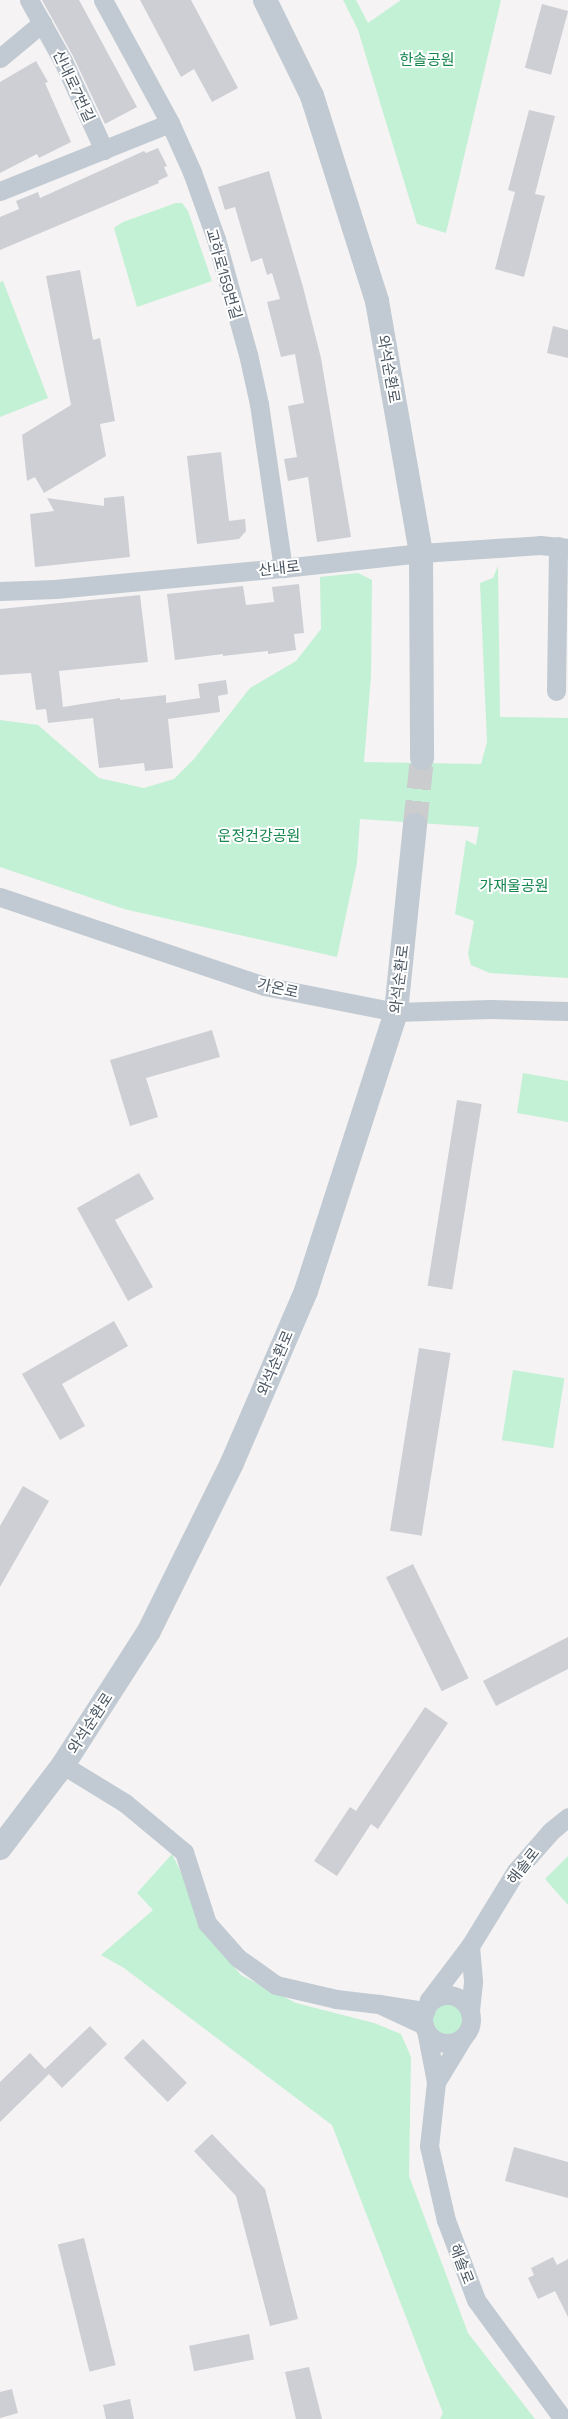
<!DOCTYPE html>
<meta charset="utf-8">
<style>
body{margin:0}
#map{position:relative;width:568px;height:2419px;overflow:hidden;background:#f5f3f3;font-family:"Space Grotesk","Noto Sans KR",sans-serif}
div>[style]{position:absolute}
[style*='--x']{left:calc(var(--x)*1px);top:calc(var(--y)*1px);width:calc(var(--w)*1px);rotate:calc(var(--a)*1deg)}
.green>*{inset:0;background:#c3f1d5;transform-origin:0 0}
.round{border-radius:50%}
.building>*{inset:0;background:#cdcfd5;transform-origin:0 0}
.tertiary-tunnel>*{height:24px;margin-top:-12px;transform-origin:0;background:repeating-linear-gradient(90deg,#caccce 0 24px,transparent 0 36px)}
.minor>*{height:19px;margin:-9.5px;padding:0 9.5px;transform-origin:9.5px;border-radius:9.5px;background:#c1cad2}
.minor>.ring{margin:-9.5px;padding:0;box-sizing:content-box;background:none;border:19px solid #c1cad2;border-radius:50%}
.tertiary>*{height:24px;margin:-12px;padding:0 12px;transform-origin:12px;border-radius:12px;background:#c1cad2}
span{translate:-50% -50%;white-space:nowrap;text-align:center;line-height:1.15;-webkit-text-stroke:4px #fff;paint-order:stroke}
.park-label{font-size:15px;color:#17864f}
.street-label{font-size:15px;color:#4a5661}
</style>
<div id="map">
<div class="green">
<div style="clip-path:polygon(343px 0,356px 0,368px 23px,401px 0,501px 0,446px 233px,417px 224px,358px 30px)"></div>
<div style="clip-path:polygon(176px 203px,182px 203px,188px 211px,212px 281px,137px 307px,114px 228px,123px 222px)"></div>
<div style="clip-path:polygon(3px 281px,48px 398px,0 417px,0 282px)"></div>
<div style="clip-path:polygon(498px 566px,500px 717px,568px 718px,568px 978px,490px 973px,471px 965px,468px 954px,474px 921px,455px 914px,466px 840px,476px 845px,479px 827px,360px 819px,357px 863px,337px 957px,124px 909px,0 867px,0 720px,38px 725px,99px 778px,144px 788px,174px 779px,194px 759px,250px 688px,296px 661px,321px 629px,320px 577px,358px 573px,372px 580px,371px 676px,364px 762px,481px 764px,487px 742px,480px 583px,493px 578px)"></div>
<div style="clip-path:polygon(523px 1073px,568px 1081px,568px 1122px,517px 1113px)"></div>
<div style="left:513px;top:1370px;width:52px;height:71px;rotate:9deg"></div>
<div style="clip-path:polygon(172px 1854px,219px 1949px,241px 1975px,296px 2003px,374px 2023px,401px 2034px,411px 2057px,409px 2176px,468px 2333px,535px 2419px,440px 2419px,443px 2413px,332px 2125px,124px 1968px,101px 1955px,153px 1910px,137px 1893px)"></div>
<div style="clip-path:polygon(568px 1856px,568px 1905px,545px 1879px)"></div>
<div class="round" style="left:430px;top:2002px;width:34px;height:34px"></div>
</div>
<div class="building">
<div style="clip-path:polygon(42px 0,79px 0,137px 107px,105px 124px,73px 56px)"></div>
<div style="clip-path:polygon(140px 0,191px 0,238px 88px,212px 102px,194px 69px,181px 77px)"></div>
<div style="left:542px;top:4px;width:27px;height:66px;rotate:15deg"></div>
<div style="clip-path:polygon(36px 61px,48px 82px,45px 83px,71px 142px,39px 158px,37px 154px,0 173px,0 82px)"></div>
<div style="clip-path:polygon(529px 110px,555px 116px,535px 194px,545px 196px,524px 277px,495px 269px,515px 192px,508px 190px)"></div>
<div style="clip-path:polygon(158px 148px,167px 166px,164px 167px,168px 176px,158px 181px,159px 183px,0 250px,0 217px,19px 209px,16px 201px,38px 192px,40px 198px,144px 151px,146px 153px)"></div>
<div style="clip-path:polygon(269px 171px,303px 287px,321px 358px,351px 537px,317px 542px,308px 477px,288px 481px,284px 459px,297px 457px,288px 406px,304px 403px,295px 354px,281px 357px,267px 302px,280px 299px,272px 273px,267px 275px,262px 258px,251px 262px,235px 207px,225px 210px,218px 187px)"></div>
<div style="clip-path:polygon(80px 270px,93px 340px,100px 338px,115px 421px,100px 424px,106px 456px,44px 493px,35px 477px,27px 481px,22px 435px,71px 405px,46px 276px)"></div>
<div style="clip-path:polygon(553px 326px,568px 330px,568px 358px,547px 353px)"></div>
<div style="clip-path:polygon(221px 452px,229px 521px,245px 519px,246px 531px,239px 539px,197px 544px,187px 456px)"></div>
<div style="clip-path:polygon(124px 496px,130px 557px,35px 567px,30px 514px,54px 511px,47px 498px,104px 506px,104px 498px)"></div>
<div style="clip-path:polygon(299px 584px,304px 633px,294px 634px,296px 650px,268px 654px,268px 651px,223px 656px,223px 654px,175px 660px,167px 594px,243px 586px,246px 605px,274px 602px,272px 587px)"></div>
<div style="clip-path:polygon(140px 595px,148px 662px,59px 671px,63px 707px,120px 698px,120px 700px,166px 695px,166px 703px,200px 698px,198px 684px,226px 680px,228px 694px,218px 696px,220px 712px,168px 719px,173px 768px,145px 771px,144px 763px,99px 768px,93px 718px,48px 723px,46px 709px,36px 710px,31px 673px,0 675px,0 609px)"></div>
<div style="clip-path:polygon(212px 1030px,220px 1057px,146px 1078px,158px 1117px,130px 1126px,110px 1060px)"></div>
<div style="left:457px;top:1100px;width:25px;height:188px;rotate:9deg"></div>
<div style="clip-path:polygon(139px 1173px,154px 1199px,115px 1220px,153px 1287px,128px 1301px,77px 1208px)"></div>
<div style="clip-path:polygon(114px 1321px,128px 1346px,62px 1384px,85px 1426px,60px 1440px,22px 1374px)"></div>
<div style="left:419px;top:1348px;width:32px;height:185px;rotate:9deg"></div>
<div style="clip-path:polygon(23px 1486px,49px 1501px,0 1587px,0 1526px)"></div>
<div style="left:413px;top:1564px;width:127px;height:30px;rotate:64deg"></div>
<div style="clip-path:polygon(568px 1637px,568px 1669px,496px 1706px,483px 1681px)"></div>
<div style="clip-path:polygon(425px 1707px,448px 1723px,378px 1829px,371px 1824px,337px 1876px,314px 1861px,350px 1807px,356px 1811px)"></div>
<div style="clip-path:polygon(90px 2026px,107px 2044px,62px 2088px,49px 2074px,0 2122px,0 2082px,30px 2053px,45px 2069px)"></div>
<div style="left:143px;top:2039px;width:62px;height:27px;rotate:45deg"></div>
<div style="clip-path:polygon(212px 2134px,265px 2189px,298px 2319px,270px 2326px,236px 2196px,194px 2151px)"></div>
<div style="clip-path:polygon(514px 2147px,568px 2162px,568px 2198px,505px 2181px)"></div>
<div style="left:84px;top:2238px;width:131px;height:27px;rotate:76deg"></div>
<div style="clip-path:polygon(553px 2257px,557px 2265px,568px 2259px,568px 2317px,555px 2291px,538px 2299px,528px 2278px,534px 2275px,531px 2268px)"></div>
<div style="left:249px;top:2334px;width:26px;height:61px;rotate:79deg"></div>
<div style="clip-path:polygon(309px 2367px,322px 2419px,296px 2419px,285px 2372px)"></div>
<div style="clip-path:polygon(12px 2389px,18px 2413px,0 2418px,0 2392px)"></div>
<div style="clip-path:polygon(130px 2399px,134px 2419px,106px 2419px,103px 2405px)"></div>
</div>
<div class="tertiary-tunnel">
<div style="--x:415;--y:825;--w:67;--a:-84"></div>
</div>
<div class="minor">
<div style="--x:29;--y:0;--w:70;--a:60.9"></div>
<div style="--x:63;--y:61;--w:98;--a:65.3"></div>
<div style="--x:103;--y:0;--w:140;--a:61.4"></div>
<div style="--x:170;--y:123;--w:54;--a:65.8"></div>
<div style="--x:192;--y:172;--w:71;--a:70.3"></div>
<div style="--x:216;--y:239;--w:119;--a:74.5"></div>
<div style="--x:248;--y:354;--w:51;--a:77.6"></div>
<div style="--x:259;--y:404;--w:166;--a:81.7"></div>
<div style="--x:0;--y:58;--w:55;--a:-39.8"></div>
<div style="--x:0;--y:191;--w:183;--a:-21.8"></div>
<div style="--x:0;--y:591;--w:55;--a:-2.1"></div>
<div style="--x:55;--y:589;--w:229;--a:-5.3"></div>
<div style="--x:283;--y:568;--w:139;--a:-6.2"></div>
<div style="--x:421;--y:553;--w:119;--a:-3.8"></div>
<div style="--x:540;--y:545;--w:28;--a:6"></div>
<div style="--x:556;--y:691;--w:145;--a:-89.2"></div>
<div style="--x:0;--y:897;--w:279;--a:18.6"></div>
<div style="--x:264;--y:986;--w:135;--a:11.1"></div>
<div style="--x:396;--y:1012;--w:94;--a:-1.8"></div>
<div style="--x:490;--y:1009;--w:78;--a:1.5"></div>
<div style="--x:63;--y:1765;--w:73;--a:31.5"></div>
<div style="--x:125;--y:1803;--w:77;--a:39.7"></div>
<div style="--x:184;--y:1852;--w:75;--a:72.1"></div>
<div style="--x:207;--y:1923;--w:47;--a:48.5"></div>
<div style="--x:238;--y:1958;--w:47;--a:35.4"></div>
<div style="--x:276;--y:1985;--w:62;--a:13.1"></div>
<div style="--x:336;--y:1999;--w:43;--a:6.6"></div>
<div style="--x:470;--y:1946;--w:88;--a:-58.5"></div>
<div style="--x:516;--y:1871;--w:53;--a:-48.8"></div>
<div style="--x:551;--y:1831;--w:22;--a:-39"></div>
<div class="ring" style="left:423px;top:1995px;width:29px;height:29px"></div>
<div style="--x:424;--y:2025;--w:50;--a:-155"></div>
<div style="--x:379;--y:2004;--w:47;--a:8.7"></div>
<div style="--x:425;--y:2011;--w:12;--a:-70"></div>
<div style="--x:429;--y:2000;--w:68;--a:-52.8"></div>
<div style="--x:470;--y:1946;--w:36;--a:85"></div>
<div style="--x:473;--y:1982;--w:31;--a:96"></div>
<div style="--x:426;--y:2030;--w:53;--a:79.1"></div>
<div style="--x:436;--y:2082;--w:64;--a:96.2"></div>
<div style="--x:429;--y:2146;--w:76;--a:77.1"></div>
<div style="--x:446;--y:2220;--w:85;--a:69.4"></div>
<div style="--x:476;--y:2300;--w:147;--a:53.8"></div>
<div style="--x:436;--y:2082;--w:54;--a:-58.7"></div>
</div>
<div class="tertiary">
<div style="--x:265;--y:0;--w:107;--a:63.9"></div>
<div style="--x:312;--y:96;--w:215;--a:72.4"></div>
<div style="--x:377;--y:301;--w:256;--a:80.1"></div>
<div style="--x:421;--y:553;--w:205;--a:89.7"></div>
<div style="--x:0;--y:1848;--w:104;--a:-52.8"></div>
<div style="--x:63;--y:1765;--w:159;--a:-57.3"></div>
<div style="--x:149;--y:1631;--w:187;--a:-63.7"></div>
<div style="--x:232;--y:1463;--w:187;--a:-66.7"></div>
<div style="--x:306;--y:1291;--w:293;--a:-72.1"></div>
<div style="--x:396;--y:1012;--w:188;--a:-84.2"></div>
</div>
<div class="park-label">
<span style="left:427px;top:60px">한솔공원</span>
<span style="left:259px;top:836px">운정건강공원</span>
<span style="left:514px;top:886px">가재울공원</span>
</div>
<div class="street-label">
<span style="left:74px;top:86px;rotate:65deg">산내로7번길</span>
<span style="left:224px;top:274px;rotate:74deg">교하로159번길</span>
<span style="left:389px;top:369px;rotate:80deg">와석순환로</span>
<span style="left:279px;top:568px;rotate:-6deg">산내로</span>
<span style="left:399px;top:979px;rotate:-83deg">와석순환로</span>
<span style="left:278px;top:988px;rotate:13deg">가온로</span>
<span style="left:275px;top:1363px;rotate:-67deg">와석순환로</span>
<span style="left:90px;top:1723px;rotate:-57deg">와석순환로</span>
<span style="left:523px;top:1866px;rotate:-52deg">해솔로</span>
<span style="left:462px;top:2264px;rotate:69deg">해솔로</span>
</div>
</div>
